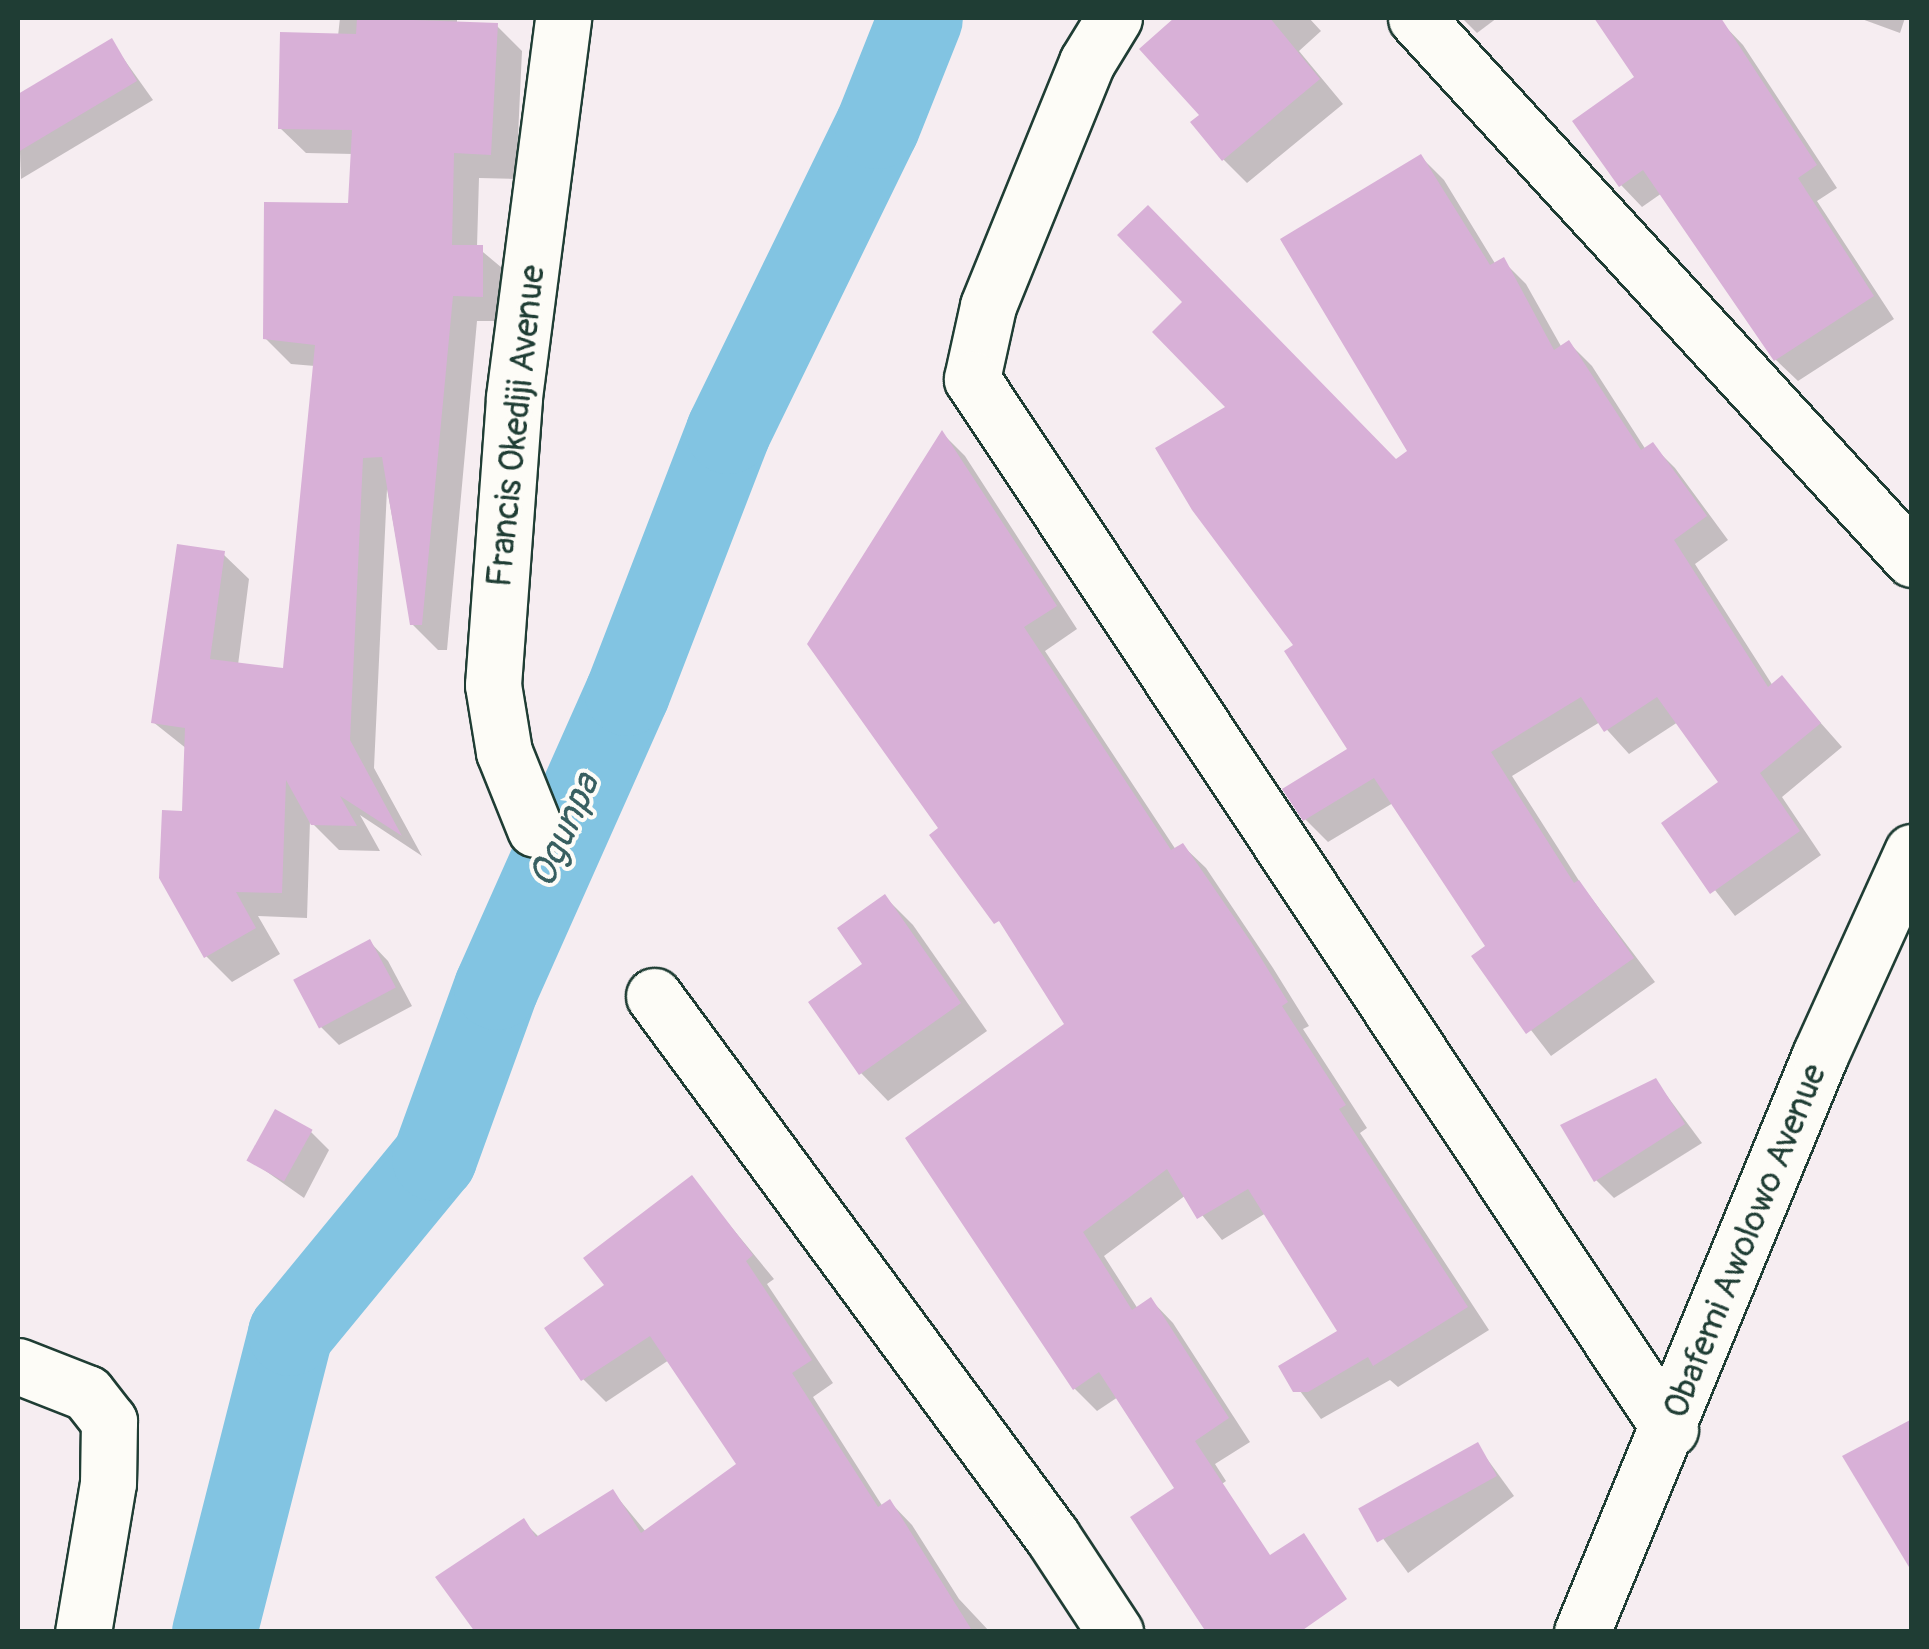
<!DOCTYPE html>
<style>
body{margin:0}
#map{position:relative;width:1929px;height:1649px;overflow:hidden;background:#f6edf1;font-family:Pangolin,sans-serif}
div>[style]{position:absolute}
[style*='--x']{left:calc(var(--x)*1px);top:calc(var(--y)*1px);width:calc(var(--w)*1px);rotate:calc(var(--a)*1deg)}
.shadow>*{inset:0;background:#0003;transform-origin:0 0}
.river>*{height:85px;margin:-42.5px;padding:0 42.5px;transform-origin:42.5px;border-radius:42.5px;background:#82c4e2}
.building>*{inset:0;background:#d8b0d7;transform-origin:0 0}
.roads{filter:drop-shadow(2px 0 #1f3d34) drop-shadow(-2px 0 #1f3d34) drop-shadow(0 2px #1f3d34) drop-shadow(0 -2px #1f3d34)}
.minor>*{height:55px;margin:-27.5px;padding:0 27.5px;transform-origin:27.5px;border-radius:27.5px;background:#fdfcf7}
.major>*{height:55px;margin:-27.5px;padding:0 27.5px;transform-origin:27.5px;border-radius:27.5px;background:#fdfcf7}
span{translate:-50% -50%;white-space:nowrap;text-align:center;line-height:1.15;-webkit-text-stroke:8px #fdfcf7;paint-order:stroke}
.street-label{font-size:35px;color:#1f3d34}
.water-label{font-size:38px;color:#385f60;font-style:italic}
.frame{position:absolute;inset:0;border:20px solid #1f3d34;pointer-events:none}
</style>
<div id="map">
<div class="shadow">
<div style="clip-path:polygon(340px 18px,457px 18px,457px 24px,497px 26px,522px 51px,516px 179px,479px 178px,477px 247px,508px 273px,508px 321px,477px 321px,447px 650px,438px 650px,412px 624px,387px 489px,374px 768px,422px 856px,360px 815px,380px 851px,339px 850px,310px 821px,307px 918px,258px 916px,280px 954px,232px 982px,206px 956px,184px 814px,187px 749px,153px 722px,223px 554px,249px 579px,238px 665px,285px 671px,315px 366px,291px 364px,265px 338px,350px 206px,353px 154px,306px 153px,280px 128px,338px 36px)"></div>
<div style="clip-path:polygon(1178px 18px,1309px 18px,1321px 31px,1299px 51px,1343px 104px,1247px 183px,1223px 159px,1202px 115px,1143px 49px)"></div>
<div style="clip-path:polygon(1462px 18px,1497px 18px,1477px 33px)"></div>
<div style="clip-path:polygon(1597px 18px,1704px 18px,1714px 32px,1722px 23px,1743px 45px,1837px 188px,1817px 201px,1894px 319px,1798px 381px,1776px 360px,1662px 193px,1642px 207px,1621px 185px,1637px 77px)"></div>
<div style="clip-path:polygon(1859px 18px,1905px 18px,1900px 33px)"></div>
<div style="clip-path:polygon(111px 41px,153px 100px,21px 179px,18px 97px)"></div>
<div style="clip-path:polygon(1421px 157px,1444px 180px,1496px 265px,1503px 261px,1526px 284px,1562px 348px,1569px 343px,1592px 366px,1646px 450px,1652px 445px,1675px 468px,1728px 540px,1695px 564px,1773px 686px,1782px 679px,1842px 747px,1782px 797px,1821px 855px,1735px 916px,1664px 824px,1722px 783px,1678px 722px,1629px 754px,1600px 722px,1512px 776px,1583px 887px,1655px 982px,1551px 1056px,1474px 956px,1488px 946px,1393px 803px,1328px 842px,1305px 819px,1351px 750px,1297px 645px,1396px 462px,1411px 451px)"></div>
<div style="clip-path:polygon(943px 434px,965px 456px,1077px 629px,1045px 651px,1176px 850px,1183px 846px,1206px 868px,1273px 968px,1309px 1026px,1303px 1029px,1367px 1128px,1360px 1133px,1489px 1330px,1398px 1387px,1390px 1380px,1321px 1419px,1282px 1367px,1341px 1332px,1266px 1213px,1222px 1240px,1186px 1195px,1104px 1256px,1138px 1309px,1151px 1300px,1173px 1323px,1250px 1442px,1215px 1464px,1226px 1481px,1202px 1499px,1179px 1488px,1118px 1397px,1097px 1411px,1074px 1388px,1068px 1025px,1017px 943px,932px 836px,942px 829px)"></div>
<div style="clip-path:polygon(885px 897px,913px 925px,987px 1031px,888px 1101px,861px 1073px,866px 964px)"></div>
<div style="clip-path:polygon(370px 942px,388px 961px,412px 1006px,339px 1045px,321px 1027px)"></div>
<div style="clip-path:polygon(1656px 1081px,1702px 1143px,1614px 1198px,1596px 1180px)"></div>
<div style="clip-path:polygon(311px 1132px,329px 1150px,304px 1198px,250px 1160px)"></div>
<div style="clip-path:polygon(691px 1178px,774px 1279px,767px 1284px,833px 1383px,813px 1397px,883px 1507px,890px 1502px,912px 1525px,959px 1599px,990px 1632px,478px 1632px,523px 1521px,540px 1538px,613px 1492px,646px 1532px,739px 1464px,669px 1360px,606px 1402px,583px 1379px,608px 1286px)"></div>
<div style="left:1477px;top:1445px;width:63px;height:131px;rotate:54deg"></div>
</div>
<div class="river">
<div style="--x:214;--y:1632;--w:309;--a:-75.7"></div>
<div style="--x:290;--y:1333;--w:227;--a:-50.6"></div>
<div style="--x:434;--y:1158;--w:182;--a:-70.1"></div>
<div style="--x:496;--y:987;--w:322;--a:-66"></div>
<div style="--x:627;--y:693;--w:281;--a:-68.9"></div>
<div style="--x:728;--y:431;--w:339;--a:-64"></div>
<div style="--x:877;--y:126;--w:116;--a:-68.3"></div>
</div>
<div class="building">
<div style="clip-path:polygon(357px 18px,498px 23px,491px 155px,454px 153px,452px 245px,483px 245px,483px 297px,453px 296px,422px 625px,410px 625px,382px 457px,363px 458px,350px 740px,402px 836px,340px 796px,357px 826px,311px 825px,286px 780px,282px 893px,236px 892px,256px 928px,204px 958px,159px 878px,162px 810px,182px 811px,185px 728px,151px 723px,177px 544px,225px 551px,210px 659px,283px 668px,315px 345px,263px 339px,264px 202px,348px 203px,352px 130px,278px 129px,280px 32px,356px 34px)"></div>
<div style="clip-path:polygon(1174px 18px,1270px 18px,1320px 79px,1222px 161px,1190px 122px,1199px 115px,1139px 49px)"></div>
<div style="clip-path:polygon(1594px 18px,1721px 18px,1817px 165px,1798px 178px,1874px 296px,1774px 361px,1643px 170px,1619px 187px,1572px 121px,1634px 77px)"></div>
<div style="clip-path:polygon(112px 38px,137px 81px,18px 152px,18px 94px)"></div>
<div style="clip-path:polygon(1421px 154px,1490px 265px,1504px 257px,1554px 350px,1569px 340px,1641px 450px,1653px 442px,1707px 516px,1674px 540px,1768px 687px,1782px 675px,1821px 723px,1760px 773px,1800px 831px,1710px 894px,1661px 823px,1718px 782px,1657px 697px,1604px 732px,1581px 697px,1491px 752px,1574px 883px,1579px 880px,1634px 958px,1526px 1034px,1471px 956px,1485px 946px,1374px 778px,1303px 821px,1282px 789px,1347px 749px,1284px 651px,1293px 645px,1192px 510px,1155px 448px,1225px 407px,1152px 332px,1182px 302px,1117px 235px,1148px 205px,1396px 459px,1407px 451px,1280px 239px)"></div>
<div style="clip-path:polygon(942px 430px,1057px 606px,1024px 627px,1171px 850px,1183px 843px,1251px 942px,1288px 1002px,1282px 1006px,1346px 1105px,1339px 1109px,1468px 1307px,1373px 1366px,1368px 1357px,1308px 1392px,1293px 1392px,1278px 1366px,1337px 1331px,1248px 1189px,1197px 1219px,1167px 1169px,1083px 1232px,1132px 1310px,1151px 1297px,1229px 1418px,1195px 1441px,1270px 1555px,1304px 1533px,1347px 1599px,1300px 1632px,1206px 1632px,1130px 1517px,1174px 1488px,1099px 1372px,1073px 1390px,905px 1138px,1064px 1024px,999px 921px,994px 924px,929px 835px,938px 828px,807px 644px)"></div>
<div style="clip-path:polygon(885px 894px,961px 1003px,859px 1075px,808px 1002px,862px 964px,837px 928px)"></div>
<div style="left:370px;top:939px;width:55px;height:87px;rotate:62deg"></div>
<div style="clip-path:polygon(1656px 1078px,1685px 1124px,1594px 1182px,1560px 1125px)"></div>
<div style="left:275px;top:1109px;width:43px;height:59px;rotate:29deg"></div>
<div style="clip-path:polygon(692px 1175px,753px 1255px,746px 1261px,812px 1360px,792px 1373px,878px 1507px,890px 1499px,973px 1632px,475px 1632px,435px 1577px,524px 1518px,536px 1537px,613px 1489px,641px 1533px,736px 1464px,650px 1336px,581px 1381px,544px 1328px,604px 1285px,583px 1258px)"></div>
<div style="clip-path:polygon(1912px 1419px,1912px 1572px,1842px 1456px)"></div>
<div style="left:1478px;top:1442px;width:39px;height:137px;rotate:61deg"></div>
</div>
<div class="roads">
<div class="minor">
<div style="--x:1114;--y:18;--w:52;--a:121.5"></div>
<div style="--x:1087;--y:62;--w:263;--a:112.1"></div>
<div style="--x:988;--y:306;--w:75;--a:102.4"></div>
<div style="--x:972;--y:379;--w:1261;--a:56.39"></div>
<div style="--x:1416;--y:18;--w:734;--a:47.48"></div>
<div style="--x:535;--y:829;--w:83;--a:-111.9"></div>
<div style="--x:504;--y:752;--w:68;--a:-99.3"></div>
<div style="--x:493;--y:685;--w:289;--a:-85.8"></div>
<div style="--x:514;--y:397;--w:382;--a:-82.6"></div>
<div style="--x:654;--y:996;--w:671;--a:53.61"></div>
<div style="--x:1052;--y:1536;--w:115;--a:56.7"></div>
<div style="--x:18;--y:1366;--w:74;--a:21.4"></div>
<div style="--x:87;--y:1393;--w:36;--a:52"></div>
<div style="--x:109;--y:1421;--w:62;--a:90.9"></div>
<div style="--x:108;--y:1483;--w:151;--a:99.5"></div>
</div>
<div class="major">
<div style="--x:1582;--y:1632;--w:624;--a:-67.58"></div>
<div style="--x:1820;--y:1055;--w:223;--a:-65.6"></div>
</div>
</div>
<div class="street-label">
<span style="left:516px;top:426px;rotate:-84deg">Francis Okediji Avenue</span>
<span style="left:1745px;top:1241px;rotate:-68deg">Obafemi Awolowo Avenue</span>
</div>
<div class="water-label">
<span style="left:565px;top:831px;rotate:-66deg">Ogunpa</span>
</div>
<div class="frame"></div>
</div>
